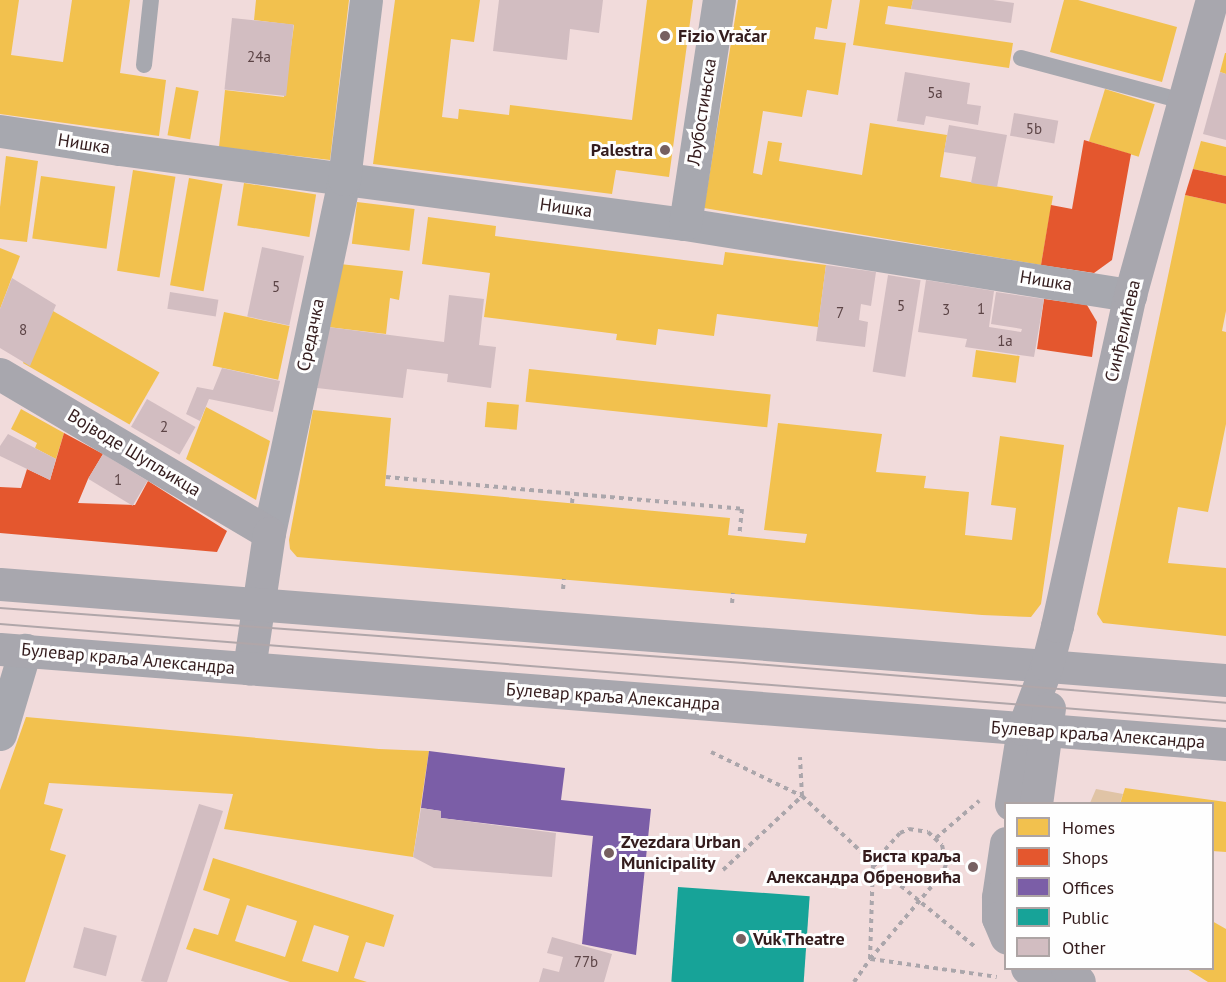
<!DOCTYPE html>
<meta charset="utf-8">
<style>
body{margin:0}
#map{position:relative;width:1226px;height:982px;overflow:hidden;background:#f1dbdb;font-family:"PT Sans",sans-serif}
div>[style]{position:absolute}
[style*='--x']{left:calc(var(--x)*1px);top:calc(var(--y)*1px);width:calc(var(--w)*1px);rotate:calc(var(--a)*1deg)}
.green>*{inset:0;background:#e0c4a6}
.homes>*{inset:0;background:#f2c14e;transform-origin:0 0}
.shops>*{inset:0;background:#e4572e}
.offices>*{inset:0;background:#7b5ea7}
.public>*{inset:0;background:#17a398;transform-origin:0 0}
.building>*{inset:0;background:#d2bdc1;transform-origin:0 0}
.path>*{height:4px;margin-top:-2px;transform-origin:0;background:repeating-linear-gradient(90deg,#aba6ab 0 4.5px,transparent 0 9px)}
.lane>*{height:16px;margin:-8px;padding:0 8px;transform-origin:8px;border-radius:8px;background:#a7a8af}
.street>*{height:33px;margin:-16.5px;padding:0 16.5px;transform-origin:16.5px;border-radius:16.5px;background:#a7a8af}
.secondary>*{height:33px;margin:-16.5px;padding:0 16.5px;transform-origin:16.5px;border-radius:16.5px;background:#a8a7ae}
.tram>*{height:1.5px;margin:-0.75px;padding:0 0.75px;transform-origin:0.75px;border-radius:0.75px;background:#b0a6a9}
.dots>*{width:16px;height:16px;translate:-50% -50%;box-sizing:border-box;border:3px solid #fefefe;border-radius:50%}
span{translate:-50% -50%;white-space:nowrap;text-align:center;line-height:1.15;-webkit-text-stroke:6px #fefefe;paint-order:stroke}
.number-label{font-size:15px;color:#5c4446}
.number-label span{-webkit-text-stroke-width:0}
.poi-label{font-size:18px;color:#341c1d;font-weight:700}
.left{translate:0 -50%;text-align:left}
.right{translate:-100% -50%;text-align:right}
.street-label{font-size:18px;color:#341c1d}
.legend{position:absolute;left:1004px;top:802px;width:210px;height:168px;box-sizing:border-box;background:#fefefe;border:2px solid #ada4a4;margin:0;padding:8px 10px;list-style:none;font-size:18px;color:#341c1d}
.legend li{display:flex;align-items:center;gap:12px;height:30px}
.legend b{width:30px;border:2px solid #ada4a4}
</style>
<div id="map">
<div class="green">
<div style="clip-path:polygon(1096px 789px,1123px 794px,1120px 803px,1090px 803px)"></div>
</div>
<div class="homes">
<div style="clip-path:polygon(0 0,19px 0,11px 55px,63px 62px,72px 0,130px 0,120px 73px,166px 80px,159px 136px,0 114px)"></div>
<div style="clip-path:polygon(256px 0,349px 0,330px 160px,219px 147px,225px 90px,284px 97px,294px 25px,254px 20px)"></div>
<div style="clip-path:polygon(395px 0,480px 0,474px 42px,451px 39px,442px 117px,458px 119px,459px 109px,509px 115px,510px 105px,632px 120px,647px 0,693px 0,669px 177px,616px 170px,612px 194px,373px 164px)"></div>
<div style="clip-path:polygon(738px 0,832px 0,827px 29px,816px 27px,814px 39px,846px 43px,838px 95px,807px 90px,802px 117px,763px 111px,753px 173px,762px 175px,768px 141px,782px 143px,779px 161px,862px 175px,870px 123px,947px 135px,940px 177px,1053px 196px,1041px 265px,704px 208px)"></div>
<div style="clip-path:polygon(860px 0,913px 0,911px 9px,888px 6px,885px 24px,1013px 43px,1009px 68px,853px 45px)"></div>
<div style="clip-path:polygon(1064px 0,1078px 0,1177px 27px,1162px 82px,1050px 52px)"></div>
<div style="clip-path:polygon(1225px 53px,1226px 53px,1226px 74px,1220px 72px)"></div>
<div style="left:176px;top:87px;width:23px;height:49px;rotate:10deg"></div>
<div style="left:1105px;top:89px;width:52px;height:55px;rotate:17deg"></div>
<div style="clip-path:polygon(1201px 141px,1226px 147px,1226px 176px,1193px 169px)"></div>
<div style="clip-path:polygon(6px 156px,38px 161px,27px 242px,0 239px,0 207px)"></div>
<div style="left:133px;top:170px;width:43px;height:102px;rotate:9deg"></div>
<div style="left:41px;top:176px;width:75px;height:63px;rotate:8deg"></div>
<div style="left:189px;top:178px;width:34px;height:109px;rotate:10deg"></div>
<div style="left:244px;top:183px;width:73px;height:43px;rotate:9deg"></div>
<div style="clip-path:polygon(1185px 195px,1226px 204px,1226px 311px,1222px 331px,1226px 332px,1226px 424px,1208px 512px,1178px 507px,1168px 563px,1226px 568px,1226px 636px,1103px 623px,1097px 614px)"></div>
<div style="left:357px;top:202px;width:58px;height:42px;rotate:7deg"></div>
<div style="clip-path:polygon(428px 217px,496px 226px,495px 236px,723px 265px,725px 252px,826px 265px,818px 327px,717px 314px,714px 336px,658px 329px,656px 345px,616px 340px,617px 334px,484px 317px,490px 273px,422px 264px)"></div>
<div style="clip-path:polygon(0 248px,20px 256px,0 309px)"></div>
<div style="clip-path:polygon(340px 264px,403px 271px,399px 300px,390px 298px,386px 334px,328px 327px)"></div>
<div style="left:53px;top:311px;width:123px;height:60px;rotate:30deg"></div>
<div style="left:224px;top:312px;width:67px;height:55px;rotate:12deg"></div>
<div style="left:976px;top:350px;width:44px;height:27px;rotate:8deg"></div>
<div style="left:529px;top:369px;width:243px;height:33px;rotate:6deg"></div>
<div style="left:487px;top:402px;width:32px;height:25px;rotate:5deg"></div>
<div style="clip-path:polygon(206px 407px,270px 441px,256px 500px,186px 459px)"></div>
<div style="clip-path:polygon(21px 409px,64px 433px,56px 459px,35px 448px,37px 443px,11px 429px)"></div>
<div style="clip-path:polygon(313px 410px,391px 418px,385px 486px,730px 518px,728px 535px,805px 543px,807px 534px,764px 530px,778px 423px,882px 434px,876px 472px,926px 476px,924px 488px,969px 492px,965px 535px,1012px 540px,1016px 508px,991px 505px,1000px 436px,1064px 445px,1041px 604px,1031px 617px,982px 615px,297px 557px,290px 549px,289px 540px)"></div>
<div style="clip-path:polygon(26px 717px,379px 749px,429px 751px,413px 857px,224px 829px,233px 794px,49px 783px,44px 804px,63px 809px,50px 850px,66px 855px,25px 982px,0 982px,0 790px)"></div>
<div style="clip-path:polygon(1125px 788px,1226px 802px,1226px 852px,1212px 851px,1212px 804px,1120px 804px)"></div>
<div style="clip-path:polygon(evenodd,213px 858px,394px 915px,384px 947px,366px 942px,354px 978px,367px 982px,290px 982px,186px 949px,194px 928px,218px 935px,230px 899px,203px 890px,213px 858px,247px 905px,297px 921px,285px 957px,235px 941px,247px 905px,213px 858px,314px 925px,349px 936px,338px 972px,302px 961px,314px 925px)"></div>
<div style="clip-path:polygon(1212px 921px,1226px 929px,1226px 982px,1208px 982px,1187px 969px,1212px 968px)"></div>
</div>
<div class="shops">
<div style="clip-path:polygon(1084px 140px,1131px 154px,1112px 260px,1094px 273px,1041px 265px,1051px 205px,1072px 209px)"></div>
<div style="clip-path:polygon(1193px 169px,1226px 176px,1226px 204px,1185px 195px)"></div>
<div style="clip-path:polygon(1044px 299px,1087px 305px,1097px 322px,1092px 357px,1037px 349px)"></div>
<div style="clip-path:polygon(64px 433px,103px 454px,88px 479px,78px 503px,135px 505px,148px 481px,227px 531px,217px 552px,0 533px,0 487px,21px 488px,27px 469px,50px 480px)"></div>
</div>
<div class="offices">
<div style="clip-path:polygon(429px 751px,565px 768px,561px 800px,651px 809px,636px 955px,582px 944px,593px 836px,441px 818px,441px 811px,421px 808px)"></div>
</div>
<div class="public">
<div style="left:678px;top:887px;width:132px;height:95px;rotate:4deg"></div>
</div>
<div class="building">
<div style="clip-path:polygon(499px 0,603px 0,599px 33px,570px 29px,567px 60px,493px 51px)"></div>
<div style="clip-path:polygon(913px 0,993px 0,1014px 3px,1011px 23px,911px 9px)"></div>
<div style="left:232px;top:18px;width:62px;height:72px;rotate:6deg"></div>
<div style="clip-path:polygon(905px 72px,970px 83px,967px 104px,981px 106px,978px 125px,926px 116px,924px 125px,897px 121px)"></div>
<div style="clip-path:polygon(1220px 72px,1226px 74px,1226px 140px,1203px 134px)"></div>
<div style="left:1014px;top:113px;width:45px;height:23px;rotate:10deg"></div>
<div style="clip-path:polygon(949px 125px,1007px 135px,997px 187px,971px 183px,976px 157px,944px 152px)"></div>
<div style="left:262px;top:247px;width:43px;height:71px;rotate:12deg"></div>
<div style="clip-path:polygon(826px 265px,876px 272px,871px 306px,861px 304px,859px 320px,868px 322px,865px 347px,816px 341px)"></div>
<div style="left:888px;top:275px;width:33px;height:98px;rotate:9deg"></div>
<div style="clip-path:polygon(12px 278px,56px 305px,30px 366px,0 348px,0 309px)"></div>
<div style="clip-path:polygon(926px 280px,994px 291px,989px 327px,1021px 332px,1022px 329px,991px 324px,996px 292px,1044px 299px,1034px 357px,965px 347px,967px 339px,918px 332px)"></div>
<div style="left:170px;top:292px;width:49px;height:17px;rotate:9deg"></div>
<div style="clip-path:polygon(449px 295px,484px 299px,479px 345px,496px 347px,491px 388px,447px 382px,448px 374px,407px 369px,403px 398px,317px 388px,328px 327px,444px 342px)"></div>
<div style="clip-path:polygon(222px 368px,280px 381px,273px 412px,209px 399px,200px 421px,186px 414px,197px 387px,213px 390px)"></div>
<div style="left:147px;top:399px;width:56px;height:32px;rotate:30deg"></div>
<div style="clip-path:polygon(8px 434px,56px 459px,50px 480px,0 456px,0 446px)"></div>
<div style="left:103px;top:454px;width:52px;height:29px;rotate:31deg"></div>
<div style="clip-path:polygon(199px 804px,223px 811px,167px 982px,145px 982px,141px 981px)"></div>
<div style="clip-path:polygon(421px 808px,441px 811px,441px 818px,556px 833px,552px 877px,434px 868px,413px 857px)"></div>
<div style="left:84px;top:927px;width:34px;height:42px;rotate:15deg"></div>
<div style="clip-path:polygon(552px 937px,612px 954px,604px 982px,539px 982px,543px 968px,559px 972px,563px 957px,547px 953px)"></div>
</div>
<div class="path">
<div style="--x:386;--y:477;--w:357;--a:5.1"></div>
<div style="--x:742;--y:509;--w:27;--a:96"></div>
<div style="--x:572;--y:503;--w:9;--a:-84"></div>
<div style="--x:563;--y:589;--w:10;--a:-84"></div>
<div style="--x:732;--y:603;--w:10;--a:-84"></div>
<div style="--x:711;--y:752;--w:101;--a:25.8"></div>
<div style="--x:802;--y:796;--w:98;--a:43.3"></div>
<div style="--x:873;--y:863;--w:131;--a:39.4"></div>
<div style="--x:936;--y:838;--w:57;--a:-40.7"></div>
<div style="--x:723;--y:870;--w:108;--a:-43.1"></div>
<div style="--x:802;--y:796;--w:39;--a:-93"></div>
<div style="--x:871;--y:959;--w:127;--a:8.1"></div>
<div style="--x:854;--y:982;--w:28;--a:-55"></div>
<div style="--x:870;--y:959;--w:96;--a:-88.2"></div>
<div style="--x:873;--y:863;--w:40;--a:-48"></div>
<div style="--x:900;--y:833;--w:10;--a:-24"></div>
<div style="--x:909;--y:829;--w:19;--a:9"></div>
<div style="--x:928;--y:832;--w:19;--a:43"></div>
<div style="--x:942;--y:845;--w:19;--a:78"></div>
<div style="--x:946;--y:864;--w:9;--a:108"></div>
<div style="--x:943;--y:873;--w:113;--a:130.3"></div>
</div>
<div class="lane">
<div style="--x:1021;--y:58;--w:168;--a:14.9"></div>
<div style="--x:144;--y:65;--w:65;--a:-83.9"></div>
</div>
<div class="street">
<div style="--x:0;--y:131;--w:120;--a:8.6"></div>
<div style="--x:119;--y:149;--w:571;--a:7.55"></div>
<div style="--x:685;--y:224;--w:451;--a:9.1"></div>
<div style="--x:685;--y:224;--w:227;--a:-81.4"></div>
<div style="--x:269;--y:533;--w:362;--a:-78"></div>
<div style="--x:344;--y:179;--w:180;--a:-83"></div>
<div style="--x:0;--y:734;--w:88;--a:-73.4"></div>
</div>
<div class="secondary">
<div style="--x:0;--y:374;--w:312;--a:30.6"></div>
<div style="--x:269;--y:533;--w:137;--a:98.4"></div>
<div style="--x:0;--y:584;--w:1230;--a:4.48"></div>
<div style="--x:0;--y:649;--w:1230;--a:4.43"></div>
<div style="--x:1011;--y:804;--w:76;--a:-80.9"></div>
<div style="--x:1023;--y:729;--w:68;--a:-69.4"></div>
<div style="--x:1047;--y:665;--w:40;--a:-75.6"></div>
<div style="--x:1057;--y:626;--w:339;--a:-77.6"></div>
<div style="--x:1130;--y:295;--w:306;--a:-74.5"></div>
<div style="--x:1036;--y:804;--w:97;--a:-82.3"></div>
<div style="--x:1006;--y:843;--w:55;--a:98.4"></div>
<div style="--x:998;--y:897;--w:21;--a:90"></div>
<div style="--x:998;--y:918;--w:21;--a:67"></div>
<div style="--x:1027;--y:968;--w:22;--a:39"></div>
<div style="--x:1067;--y:968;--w:18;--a:49"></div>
</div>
<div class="tram">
<div style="--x:0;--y:608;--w:746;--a:4.23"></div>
<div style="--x:744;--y:663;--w:484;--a:4.7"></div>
<div style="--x:0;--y:624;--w:1230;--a:4.52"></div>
</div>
<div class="dots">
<div style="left:665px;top:36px;background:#765f60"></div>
<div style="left:665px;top:150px;background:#765f60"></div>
<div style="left:609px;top:853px;background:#765f60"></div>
<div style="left:973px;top:867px;background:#765f60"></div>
<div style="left:741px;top:939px;background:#765f60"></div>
</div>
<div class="number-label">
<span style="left:259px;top:57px">24a</span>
<span style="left:935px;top:93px">5a</span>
<span style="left:1034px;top:129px">5b</span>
<span style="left:276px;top:287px">5</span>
<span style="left:901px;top:306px">5</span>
<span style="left:981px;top:309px">1</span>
<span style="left:946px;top:310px">3</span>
<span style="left:840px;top:313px">7</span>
<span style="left:23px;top:330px">8</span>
<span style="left:1005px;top:341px">1a</span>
<span style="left:164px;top:427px">2</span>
<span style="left:118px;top:480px">1</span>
<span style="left:586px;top:962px">77b</span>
</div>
<div class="poi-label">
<span class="left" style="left:678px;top:36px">Fizio Vračar</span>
<span class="right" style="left:653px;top:150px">Palestra</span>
<span class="left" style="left:621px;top:853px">Zvezdara Urban<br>Municipality</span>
<span class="right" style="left:961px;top:867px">Биста краља<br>Александра Обреновића</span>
<span class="left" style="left:753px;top:939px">Vuk Theatre</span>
</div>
<div class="street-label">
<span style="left:702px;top:112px;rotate:-81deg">Љубостињска</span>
<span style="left:84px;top:144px;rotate:9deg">Нишка</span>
<span style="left:566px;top:208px;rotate:8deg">Нишка</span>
<span style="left:1046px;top:281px;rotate:9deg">Нишка</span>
<span style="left:1123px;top:331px;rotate:-77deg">Синђелићева</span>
<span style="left:311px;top:335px;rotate:-78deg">Средачка</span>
<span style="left:134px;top:453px;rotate:31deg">Војводе Шупљикца</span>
<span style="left:128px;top:659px;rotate:5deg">Булевар краља Александра</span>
<span style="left:613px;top:697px;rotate:4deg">Булевар краља Александра</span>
<span style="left:1098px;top:735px;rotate:4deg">Булевар краља Александра</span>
</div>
<ul class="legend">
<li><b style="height:16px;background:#f2c14e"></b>Homes</li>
<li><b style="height:16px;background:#e4572e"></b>Shops</li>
<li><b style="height:16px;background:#7b5ea7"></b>Offices</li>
<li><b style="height:16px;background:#17a398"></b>Public</li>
<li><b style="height:16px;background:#d2bdc1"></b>Other</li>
</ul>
</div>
